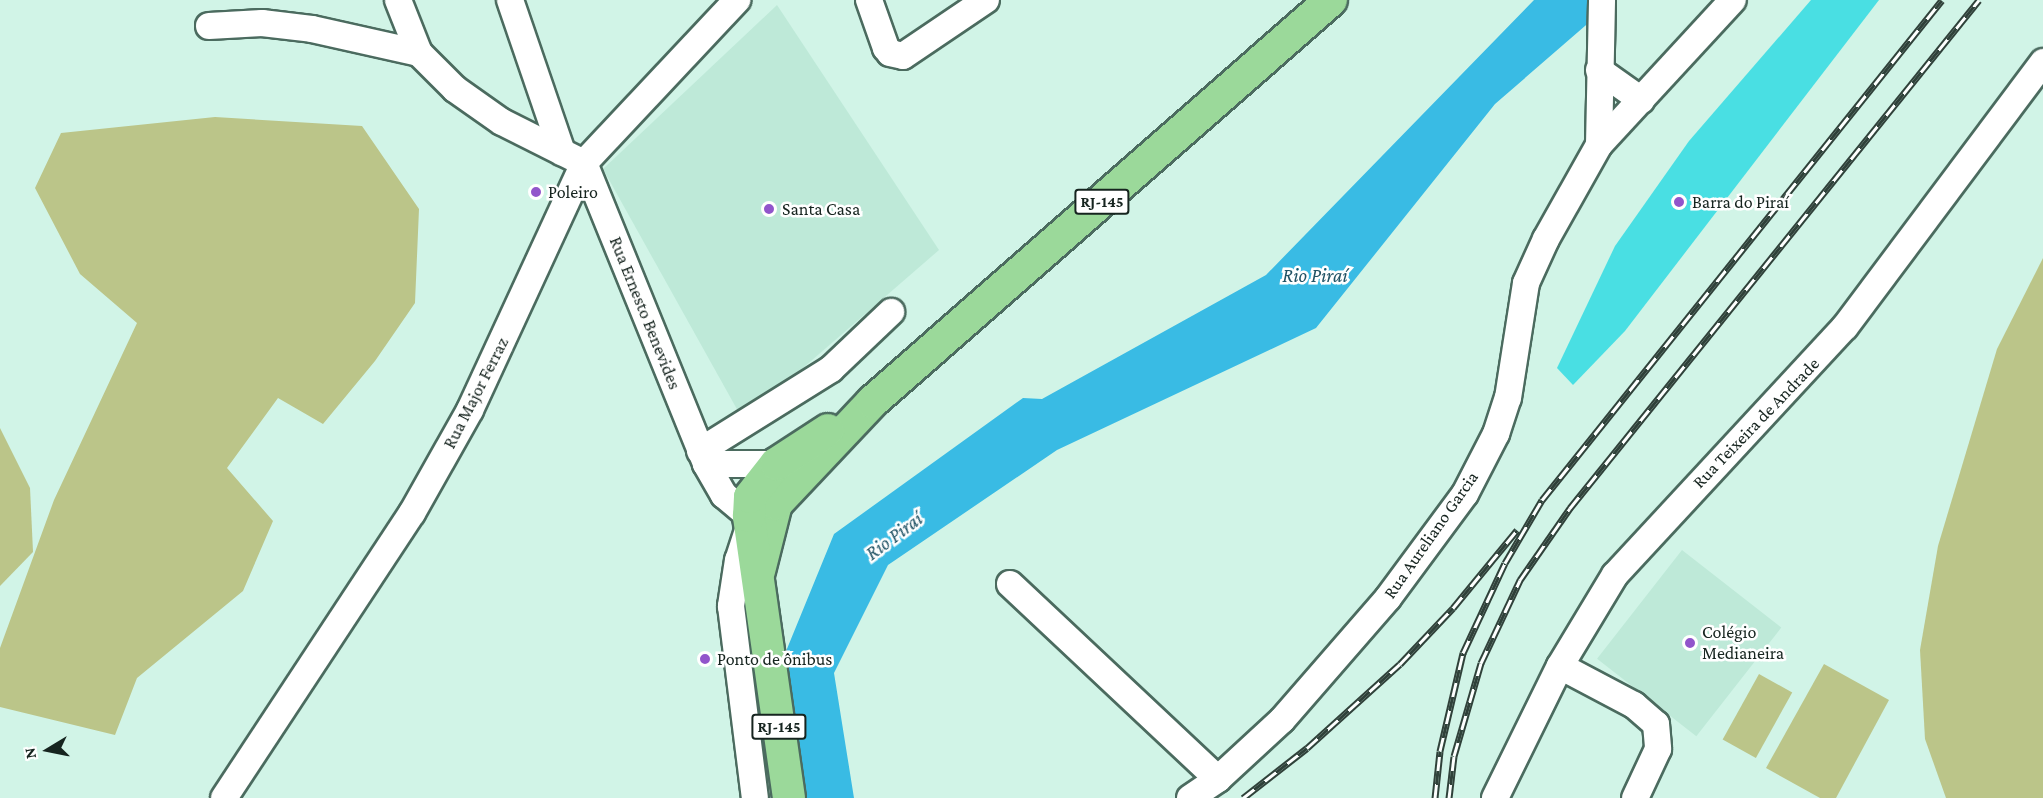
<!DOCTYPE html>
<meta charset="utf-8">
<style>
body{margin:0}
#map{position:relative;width:2043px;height:798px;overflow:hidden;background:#d1f4e7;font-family:"Crimson Pro",serif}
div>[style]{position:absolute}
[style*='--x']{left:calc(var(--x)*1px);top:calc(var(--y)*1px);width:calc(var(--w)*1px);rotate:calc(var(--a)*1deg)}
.built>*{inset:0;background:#bee9d8;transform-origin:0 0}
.green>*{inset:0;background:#bbc589;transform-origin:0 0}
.water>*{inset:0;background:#39bbe4}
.building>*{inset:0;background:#49dfe3}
.roads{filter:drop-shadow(2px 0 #4b6b5f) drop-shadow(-2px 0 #4b6b5f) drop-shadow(0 2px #4b6b5f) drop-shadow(0 -2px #4b6b5f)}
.minor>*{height:26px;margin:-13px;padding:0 13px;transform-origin:13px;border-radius:13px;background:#fff}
.major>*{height:32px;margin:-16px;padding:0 16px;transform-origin:16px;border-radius:16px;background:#9bd99a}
.rail>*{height:7px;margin-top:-3.5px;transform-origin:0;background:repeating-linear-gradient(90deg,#fff 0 14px,#30413a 0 28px);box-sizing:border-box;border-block:2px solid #30413a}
.dots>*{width:16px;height:16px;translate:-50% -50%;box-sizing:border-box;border:3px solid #fff;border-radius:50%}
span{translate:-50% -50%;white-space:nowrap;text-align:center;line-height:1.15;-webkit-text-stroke:5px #fff;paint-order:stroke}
.shield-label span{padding:2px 4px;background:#fff;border:2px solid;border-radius:4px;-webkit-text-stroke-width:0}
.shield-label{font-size:16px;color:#16241f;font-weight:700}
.poi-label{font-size:18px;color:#16241f}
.left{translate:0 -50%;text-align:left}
.street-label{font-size:18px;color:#16241f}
.water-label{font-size:20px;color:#205365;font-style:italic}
.north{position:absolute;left:18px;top:720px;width:60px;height:60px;-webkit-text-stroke:4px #fff;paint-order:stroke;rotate:260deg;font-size:16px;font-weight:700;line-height:24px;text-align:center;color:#16241f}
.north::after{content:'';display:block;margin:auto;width:21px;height:27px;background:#16241f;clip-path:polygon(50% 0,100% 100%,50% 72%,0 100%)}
</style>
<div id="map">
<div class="built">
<div style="clip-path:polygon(777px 5px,939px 250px,743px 420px,603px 169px)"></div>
<div style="left:1682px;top:550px;width:126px;height:138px;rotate:38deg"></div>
</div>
<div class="green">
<div style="clip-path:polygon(215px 117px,362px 126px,419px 209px,415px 303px,375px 361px,323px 424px,278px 398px,227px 468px,273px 521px,243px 591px,137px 678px,115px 735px,0 707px,0 648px,54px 500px,137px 323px,80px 274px,35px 188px,61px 133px)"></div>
<div style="clip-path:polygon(2043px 258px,2043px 798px,1946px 798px,1925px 739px,1920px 650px,1938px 546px,1997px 349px)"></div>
<div style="clip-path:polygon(0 428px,30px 488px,33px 552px,0 586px)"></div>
<div style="clip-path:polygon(1824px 664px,1889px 700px,1836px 798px,1820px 798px,1766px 768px)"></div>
<div style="left:1759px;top:674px;width:38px;height:75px;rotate:29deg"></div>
</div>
<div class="water">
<div style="clip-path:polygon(1534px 0,1615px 0,1495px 104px,1316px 328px,1057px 450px,888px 565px,834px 673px,854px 798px,801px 798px,782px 661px,834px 534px,1023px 398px,1042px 399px,1266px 275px)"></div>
</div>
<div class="building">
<div style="clip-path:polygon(1811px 0,1879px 0,1625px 331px,1573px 385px,1557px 368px,1615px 246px,1689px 141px)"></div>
</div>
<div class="roads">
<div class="minor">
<div style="--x:398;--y:0;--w:57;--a:68.4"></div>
<div style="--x:510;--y:0;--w:161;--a:71.1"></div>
<div style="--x:869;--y:0;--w:51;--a:70.5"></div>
<div style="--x:886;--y:48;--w:6;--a:51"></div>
<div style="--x:890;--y:53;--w:13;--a:13"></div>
<div style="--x:903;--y:56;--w:100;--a:-34"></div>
<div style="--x:209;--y:26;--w:53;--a:-3.2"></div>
<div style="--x:262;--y:23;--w:50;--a:6.8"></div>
<div style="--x:312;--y:29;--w:110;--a:12.6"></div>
<div style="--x:419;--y:53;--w:51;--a:45"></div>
<div style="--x:455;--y:89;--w:57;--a:35.1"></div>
<div style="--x:502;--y:122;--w:92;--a:26.6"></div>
<div style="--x:1599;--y:70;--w:52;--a:35.5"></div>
<div style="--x:1599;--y:145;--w:145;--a:-88.8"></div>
<div style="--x:584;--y:163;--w:325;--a:67.9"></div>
<div style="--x:706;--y:464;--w:36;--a:60"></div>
<div style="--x:724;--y:495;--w:33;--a:40"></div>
<div style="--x:749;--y:516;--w:14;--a:17"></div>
<div style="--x:700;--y:451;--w:155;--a:-32"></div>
<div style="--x:831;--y:369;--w:83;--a:-43.5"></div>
<div style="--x:706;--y:464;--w:70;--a:0"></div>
<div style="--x:776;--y:464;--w:16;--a:35"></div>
<div style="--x:750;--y:524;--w:38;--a:108"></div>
<div style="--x:738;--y:560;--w:47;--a:98.7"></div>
<div style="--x:731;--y:606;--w:193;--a:82.9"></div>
<div style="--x:1010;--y:584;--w:285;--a:43.2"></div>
<div style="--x:1560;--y:666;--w:84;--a:27.8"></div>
<div style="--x:1634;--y:705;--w:29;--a:41"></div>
<div style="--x:1656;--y:724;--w:25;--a:85"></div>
<div style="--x:1658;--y:749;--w:54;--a:115.1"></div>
<div style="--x:224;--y:798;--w:341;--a:-56.6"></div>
<div style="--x:412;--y:513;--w:118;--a:-60.6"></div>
<div style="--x:470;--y:410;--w:272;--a:-65.2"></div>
<div style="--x:584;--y:163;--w:224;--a:-46.8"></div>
<div style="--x:1190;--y:798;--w:34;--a:-34"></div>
<div style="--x:1218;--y:779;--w:87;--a:-42.7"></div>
<div style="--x:1282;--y:720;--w:162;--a:-49"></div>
<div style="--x:1388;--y:598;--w:129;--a:-53.5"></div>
<div style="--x:1465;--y:494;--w:68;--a:-62.7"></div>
<div style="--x:1496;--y:434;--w:38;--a:-72"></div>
<div style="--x:1508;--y:398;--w:116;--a:-81.1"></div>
<div style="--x:1526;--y:283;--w:48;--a:-65.6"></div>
<div style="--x:1546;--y:239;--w:108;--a:-60.6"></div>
<div style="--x:1599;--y:145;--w:197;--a:-47.3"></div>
<div style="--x:1495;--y:798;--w:147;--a:-63.8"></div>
<div style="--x:1560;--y:666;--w:106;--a:-58.9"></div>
<div style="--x:1615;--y:575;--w:338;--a:-47.2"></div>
<div style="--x:1845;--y:327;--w:331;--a:-53.2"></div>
</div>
<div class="major">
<div style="--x:759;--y:571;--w:69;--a:-75.8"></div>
<div style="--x:776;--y:504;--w:140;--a:-46.7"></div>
<div style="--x:872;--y:402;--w:610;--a:-41.21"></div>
<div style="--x:789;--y:798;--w:285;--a:-98.1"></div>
<div style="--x:749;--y:516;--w:19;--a:-87"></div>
<div style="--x:750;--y:497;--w:42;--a:-51.8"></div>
<div style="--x:776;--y:464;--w:62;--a:-33.2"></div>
</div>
</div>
<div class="rail">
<div style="--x:1243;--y:798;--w:81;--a:-38"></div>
<div style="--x:1307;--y:748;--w:125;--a:-42.1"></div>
<div style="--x:1400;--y:664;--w:77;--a:-46.6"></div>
<div style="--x:1453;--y:608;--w:101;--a:-50.6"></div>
<div style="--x:1435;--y:798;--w:47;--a:-83.9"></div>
<div style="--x:1440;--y:751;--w:101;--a:-76.8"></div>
<div style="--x:1463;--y:653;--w:99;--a:-65"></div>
<div style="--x:1505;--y:563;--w:73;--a:-59.6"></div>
<div style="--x:1542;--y:500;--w:640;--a:-51.34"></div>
<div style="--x:1449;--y:798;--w:42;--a:-83.2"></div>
<div style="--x:1454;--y:756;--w:97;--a:-73.8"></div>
<div style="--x:1481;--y:663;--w:92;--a:-64.8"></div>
<div style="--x:1520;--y:580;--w:88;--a:-55.2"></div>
<div style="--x:1570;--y:508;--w:652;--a:-51.16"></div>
</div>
<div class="dots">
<div style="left:536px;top:192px;background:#9155cb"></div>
<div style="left:1679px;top:202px;background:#9155cb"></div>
<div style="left:769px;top:209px;background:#9155cb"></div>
<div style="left:1690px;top:643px;background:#9155cb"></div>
<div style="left:705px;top:659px;background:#9155cb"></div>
</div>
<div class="shield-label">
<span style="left:1102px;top:202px">RJ-145</span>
<span style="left:779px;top:727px">RJ-145</span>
</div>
<div class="poi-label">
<span class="left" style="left:548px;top:192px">Poleiro</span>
<span class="left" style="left:1692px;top:202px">Barra do Piraí</span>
<span class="left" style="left:782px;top:209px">Santa Casa</span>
<span class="left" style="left:1702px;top:643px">Colégio<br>Medianeira</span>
<span class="left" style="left:717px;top:659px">Ponto de ônibus</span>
</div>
<div class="street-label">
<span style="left:645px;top:313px;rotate:68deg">Rua Ernesto Benevides</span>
<span style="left:476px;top:393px;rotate:-63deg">Rua Major Ferraz</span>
<span style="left:1756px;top:423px;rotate:-46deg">Rua Teixeira de Andrade</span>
<span style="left:1431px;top:535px;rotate:-55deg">Rua Aureliano Garcia</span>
</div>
<div class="water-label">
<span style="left:1315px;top:275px">Rio Piraí</span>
<span style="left:894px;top:536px;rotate:-37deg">Rio Piraí</span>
</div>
<div class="north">N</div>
</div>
